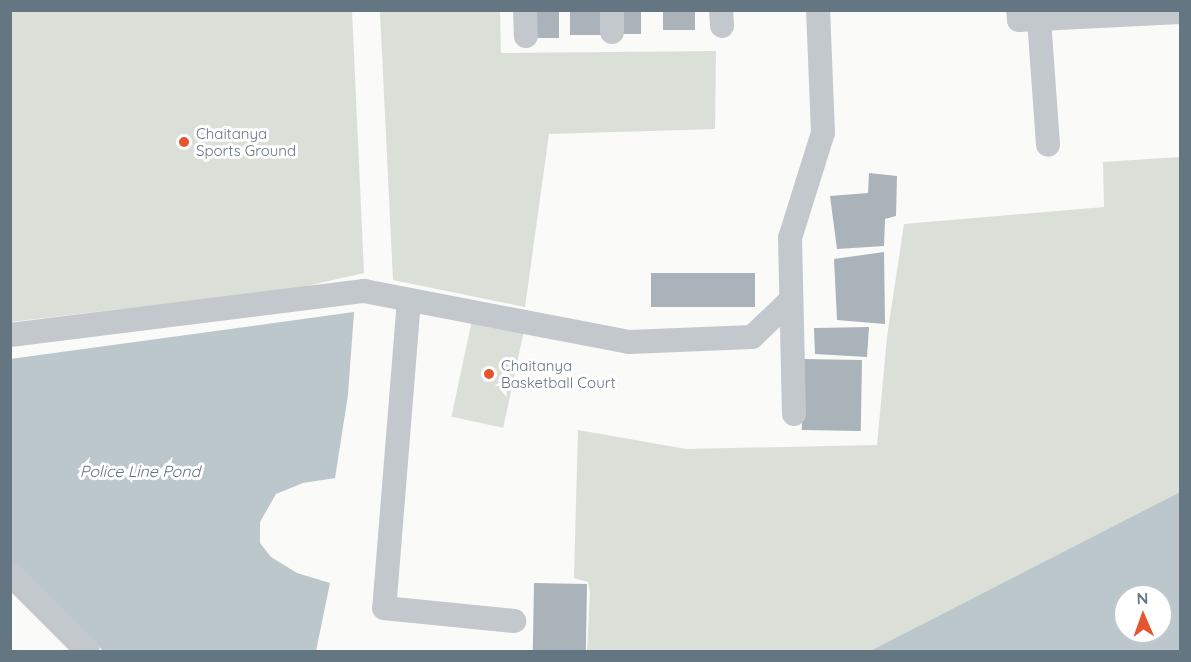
<!DOCTYPE html>
<style>
body{margin:0}
#map{position:relative;width:1191px;height:662px;overflow:hidden;background:#fafaf8;font-family:Quicksand,sans-serif}
div>[style]{position:absolute}
[style*='--x']{left:calc(var(--x)*1px);top:calc(var(--y)*1px);width:calc(var(--w)*1px);rotate:calc(var(--a)*1deg)}
.green>*{inset:0;background:#dadfd7;transform-origin:0 0}
.water>*{inset:0;background:#bbc7cb}
.building>*{inset:0;background:#aab3b9;transform-origin:0 0}
.minor>*{height:24px;margin:-12px;padding:0 12px;transform-origin:12px;border-radius:12px;background:#c3c8cc}
.dots>*{width:16px;height:16px;translate:-50% -50%;box-sizing:border-box;border:3px solid #fff;border-radius:50%}
span{translate:-50% -50%;white-space:nowrap;text-align:center;line-height:1.15;-webkit-text-stroke:6px #fff;paint-order:stroke}
.poi-label{font-size:15px;color:#657683}
.left{translate:0 -50%;text-align:left}
.water-label{font-size:16px;color:#60757c;font-style:italic}
.frame{position:absolute;inset:0;border:12px solid #657683;pointer-events:none}
.north{position:absolute;left:1113px;top:584px;width:60px;height:60px;box-sizing:border-box;background:#fff;border:2px solid #c1c8cd;border-radius:50%;rotate:358deg;font-size:16px;font-weight:700;line-height:24px;text-align:center;color:#657683}
.north::after{content:'';display:block;margin:auto;width:21px;height:27px;background:#e4572e;clip-path:polygon(50% 0,100% 100%,50% 72%,0 100%)}
</style>
<div id="map">
<div class="green">
<div style="clip-path:polygon(10px 11px,352px 11px,364px 273px,298px 288px,11px 322px)"></div>
<div style="clip-path:polygon(380px 11px,500px 11px,501px 53px,716px 51px,715px 129px,549px 134px,525px 307px,393px 280px)"></div>
<div style="clip-path:polygon(1180px 157px,1180px 492px,870px 651px,587px 651px,590px 593px,588px 582px,574px 578px,578px 430px,686px 449px,877px 445px,887px 337px,904px 224px,1104px 207px,1103px 162px)"></div>
<div style="left:472px;top:320px;width:53px;height:99px;rotate:12deg"></div>
</div>
<div class="water">
<div style="clip-path:polygon(354px 312px,348px 395px,335px 478px,303px 483px,276px 494px,260px 522px,260px 543px,271px 557px,297px 573px,330px 583px,316px 651px,103px 651px,11px 561px,10px 359px)"></div>
<div style="clip-path:polygon(evenodd,1180px 492px,1180px 651px,870px 651px,1180px 492px,1125px 596px,1161px 596px,1161px 632px,1125px 632px,1125px 596px)"></div>
</div>
<div class="building">
<div style="left:531px;top:10px;width:28px;height:28px"></div>
<div style="left:570px;top:10px;width:33px;height:25px"></div>
<div style="left:616px;top:10px;width:25px;height:24px"></div>
<div style="left:663px;top:10px;width:32px;height:20px"></div>
<div style="clip-path:polygon(869px 173px,897px 176px,896px 216px,885px 219px,884px 246px,837px 249px,830px 196px,868px 193px)"></div>
<div style="clip-path:polygon(884px 252px,885px 324px,837px 320px,834px 259px)"></div>
<div style="left:755px;top:273px;width:34px;height:104px;rotate:90deg"></div>
<div style="clip-path:polygon(869px 327px,867px 357px,815px 354px,814px 328px)"></div>
<div style="left:862px;top:360px;width:71px;height:59px;rotate:91deg"></div>
<div style="left:534px;top:583px;width:53px;height:69px;rotate:1deg"></div>
</div>
<div class="minor">
<div style="--x:525;--y:10;--w:26;--a:88"></div>
<div style="--x:612;--y:10;--w:22;--a:90"></div>
<div style="--x:721;--y:10;--w:16;--a:86"></div>
<div style="--x:1018;--y:10;--w:10;--a:84"></div>
<div style="--x:1019;--y:20;--w:161;--a:-2.8"></div>
<div style="--x:1039;--y:19;--w:126;--a:85.9"></div>
<div style="--x:409;--y:300;--w:309;--a:94.6"></div>
<div style="--x:384;--y:608;--w:131;--a:5.7"></div>
<div style="--x:10;--y:335;--w:357;--a:-7.1"></div>
<div style="--x:364;--y:291;--w:270;--a:10.9"></div>
<div style="--x:629;--y:342;--w:123;--a:-2.3"></div>
<div style="--x:752;--y:337;--w:54;--a:-43.5"></div>
<div style="--x:794;--y:414;--w:176;--a:-91.3"></div>
<div style="--x:790;--y:238;--w:110;--a:-72.6"></div>
<div style="--x:823;--y:133;--w:123;--a:-92.3"></div>
<div style="--x:10;--y:574;--w:110;--a:45"></div>
</div>
<div class="dots">
<div style="left:184px;top:142px;background:#e4572e"></div>
<div style="left:489px;top:374px;background:#e4572e"></div>
</div>
<div class="poi-label">
<span class="left" style="left:196px;top:142px">Chaitanya<br>Sports Ground</span>
<span class="left" style="left:501px;top:374px">Chaitanya<br>Basketball Court</span>
</div>
<div class="water-label">
<span style="left:140px;top:471px">Police Line Pond</span>
</div>
<div class="frame"></div>
<div class="north">N</div>
</div>
